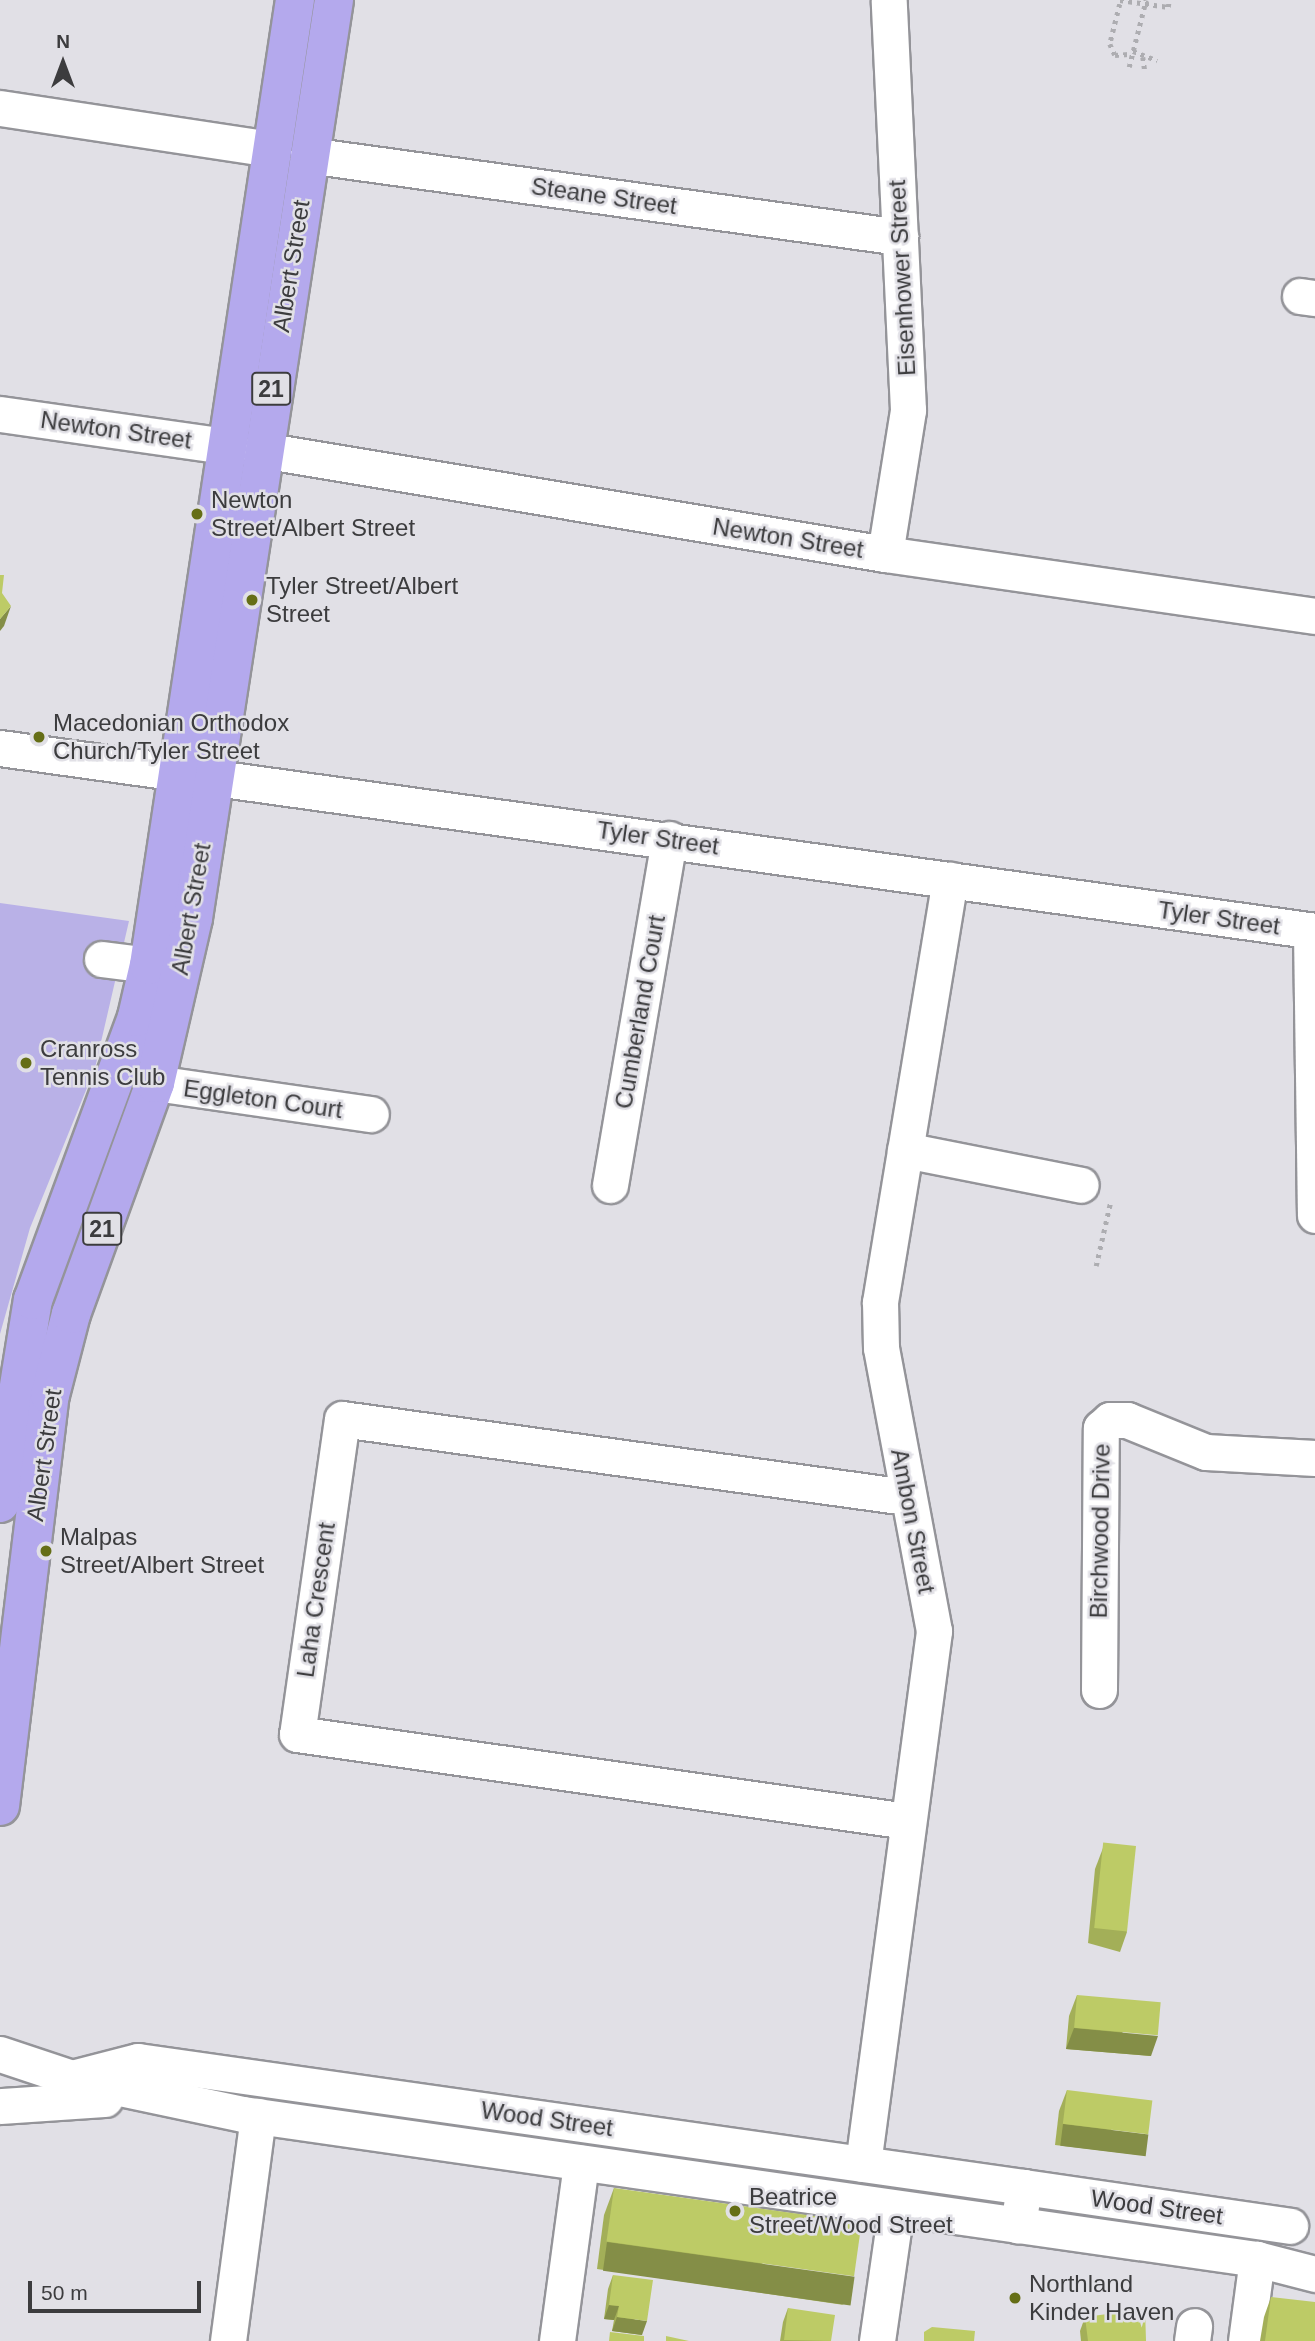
<!DOCTYPE html>
<style>
body{margin:0}
#map{position:relative;width:1315px;height:2341px;overflow:hidden;background:#e1e0e6;font-family:Arial,sans-serif}
div>[style]{position:absolute}
[style*='--x']{left:calc(var(--x)*1px);top:calc(var(--y)*1px);width:calc(var(--w)*1px);rotate:calc(var(--a)*1deg)}
.green>*{inset:0;background:#b9b1e7}
.path>*{height:4.5px;margin-top:-2.25px;transform-origin:0;background:repeating-linear-gradient(90deg,#adadb1 0 3.5px,transparent 0 8.5px)}
.roads{filter:drop-shadow(2px 0 #949499) drop-shadow(-2px 0 #949499) drop-shadow(0 2px #949499) drop-shadow(0 -2px #949499)}
.minor>*{height:35px;margin:-17.5px;padding:0 17.5px;transform-origin:17.5px;border-radius:17.5px;background:#fff}
.highway>*{height:38px;margin:-19px;padding:0 19px;transform-origin:19px;border-radius:19px;background:#b4a9ed}
.wall>*{inset:0;background:#a3af58}
.shaded-wall>*{inset:0;background:#848e47;transform-origin:0 0}
.building>*{inset:0;background:#bdcb66;transform-origin:0 0}
.dots>*{width:19px;height:19px;translate:-50% -50%;box-sizing:border-box;border:4px solid #e1e0e6;border-radius:50%}
span{translate:-50% -50%;white-space:nowrap;text-align:center;line-height:1.15;-webkit-text-stroke:5px #e1e0e6;paint-order:stroke}
.shield-label span{padding:2px 5px;background:#e1e0e6;border:2px solid;border-radius:5px;-webkit-text-stroke-width:0}
.shield-label{font-size:23px;color:#3c3c3e;font-weight:700}
.street-label{font-size:24px;color:#3c3c3e}
.poi-label{font-size:24px;color:#3c3c3e}
.left{translate:0 -50%;text-align:left}
.north{position:absolute;left:28px;top:28px;width:70px;height:70px;-webkit-text-stroke:5px #e1e0e6;paint-order:stroke;rotate:0deg;font-size:19px;font-weight:700;line-height:28px;text-align:center;color:#3c3c3e}
.north::after{content:'';display:block;margin:auto;width:24px;height:32px;background:#3c3c3e;clip-path:polygon(50% 0,100% 100%,50% 72%,0 100%)}
.scale{position:absolute;left:28px;top:2281px;width:173px;height:32px;box-sizing:border-box;border:4px solid #3c3c3e;border-top:0;padding-left:9px;font-size:21px;line-height:24px;white-space:nowrap;color:#3c3c3e;-webkit-text-stroke:5px #e1e0e6;paint-order:stroke}
</style>
<div id="map">
<div class="green">
<div style="clip-path:polygon(0 903px,129px 921px,95px 1068px,30px 1228px,0 1334px)"></div>
</div>
<div class="path">
<div style="--x:1120;--y:0;--w:49;--a:8.3"></div>
<div style="--x:1168;--y:7;--w:7;--a:-82"></div>
<div style="--x:1120;--y:4;--w:41;--a:104"></div>
<div style="--x:1110;--y:44;--w:12;--a:66"></div>
<div style="--x:1115;--y:55;--w:14;--a:-4"></div>
<div style="--x:1133;--y:51;--w:26;--a:21"></div>
<div style="--x:1143;--y:57;--w:14;--a:82"></div>
<div style="--x:1129;--y:67;--w:69;--a:-75.8"></div>
<div style="--x:1096;--y:1266;--w:64;--a:-77.3"></div>
</div>
<div class="roads">
<div class="minor">
<div style="--x:0;--y:108;--w:275;--a:8.6"></div>
<div style="--x:308;--y:155;--w:598;--a:7.89"></div>
<div style="--x:1300;--y:296;--w:15;--a:8"></div>
<div style="--x:0;--y:414;--w:234;--a:8.1"></div>
<div style="--x:262;--y:450;--w:632;--a:9.48"></div>
<div style="--x:885;--y:554;--w:434;--a:8.2"></div>
<div style="--x:885;--y:554;--w:146;--a:-80.9"></div>
<div style="--x:908;--y:410;--w:410;--a:-92.7"></div>
<div style="--x:0;--y:748;--w:1328;--a:7.92"></div>
<div style="--x:1311;--y:931;--w:284;--a:89.2"></div>
<div style="--x:102;--y:959;--w:47;--a:7.3"></div>
<div style="--x:155;--y:1083;--w:218;--a:8.2"></div>
<div style="--x:905;--y:1150;--w:179;--a:11.2"></div>
<div style="--x:610;--y:1185;--w:351;--a:-80.3"></div>
<div style="--x:906;--y:1497;--w:569;--a:-172.13"></div>
<div style="--x:342;--y:1419;--w:318;--a:98.1"></div>
<div style="--x:297;--y:1734;--w:616;--a:8.12"></div>
<div style="--x:1099;--y:1690;--w:262;--a:-89.6"></div>
<div style="--x:1101;--y:1428;--w:12;--a:-42"></div>
<div style="--x:1110;--y:1420;--w:17;--a:0"></div>
<div style="--x:1127;--y:1420;--w:85;--a:22.1"></div>
<div style="--x:1206;--y:1452;--w:109;--a:3.2"></div>
<div style="--x:0;--y:2054;--w:76;--a:18.4"></div>
<div style="--x:72;--y:2078;--w:175;--a:11.9"></div>
<div style="--x:243;--y:2114;--w:1024;--a:8.14"></div>
<div style="--x:1257;--y:2259;--w:60;--a:14.5"></div>
<div style="--x:76;--y:2077;--w:64;--a:-14.5"></div>
<div style="--x:138;--y:2061;--w:895;--a:8.09"></div>
<div style="--x:1024;--y:2187;--w:39;--a:99"></div>
<div style="--x:0;--y:2106;--w:105;--a:-3.8"></div>
<div style="--x:863;--y:2164;--w:538;--a:-82.41"></div>
<div style="--x:934;--y:1631;--w:288;--a:-100.6"></div>
<div style="--x:881;--y:1348;--w:46;--a:-91.2"></div>
<div style="--x:880;--y:1302;--w:428;--a:-80.6"></div>
<div style="--x:1024;--y:2187;--w:269;--a:8.3"></div>
<div style="--x:228;--y:2341;--w:227;--a:-82.4"></div>
<div style="--x:557;--y:2341;--w:180;--a:-82.3"></div>
<div style="--x:877;--y:2341;--w:133;--a:-81.8"></div>
<div style="--x:1192;--y:2341;--w:15;--a:-82"></div>
<div style="--x:1246;--y:2341;--w:83;--a:-82.4"></div>
</div>
<div class="highway">
<div style="--x:0;--y:1503;--w:206;--a:-80.8"></div>
<div style="--x:33;--y:1300;--w:302;--a:-69.8"></div>
<div style="--x:137;--y:1017;--w:53;--a:-77"></div>
<div style="--x:149;--y:965;--w:976;--a:-81.4"></div>
<div style="--x:0;--y:1806;--w:414;--a:-83.1"></div>
<div style="--x:50;--y:1395;--w:84;--a:-75.5"></div>
<div style="--x:71;--y:1314;--w:246;--a:-70"></div>
<div style="--x:155;--y:1083;--w:169;--a:-77"></div>
<div style="--x:193;--y:918;--w:929;--a:-81.27"></div>
</div>
</div>
<div class="wall">
<div style="clip-path:polygon(1103px 1848px,1127px 1932px,1120px 1952px,1088px 1943px,1095px 1869px)"></div>
<div style="clip-path:polygon(1077px 1995px,1151px 2056px,1066px 2049px,1069px 2016px)"></div>
<div style="clip-path:polygon(1067px 2090px,1140px 2155px,1055px 2145px,1059px 2111px)"></div>
<div style="clip-path:polygon(614px 2188px,844px 2305px,597px 2269px,604px 2215px)"></div>
<div style="clip-path:polygon(613px 2275px,642px 2335px,612px 2331px,614px 2320px,604px 2319px,608px 2289px)"></div>
<div style="clip-path:polygon(1271px 2297px,1315px 2341px,1260px 2341px,1264px 2317px)"></div>
<div style="clip-path:polygon(788px 2308px,831px 2341px,780px 2341px,783px 2322px)"></div>
<div style="clip-path:polygon(1085px 2317px,1146px 2341px,1081px 2341px,1080px 2331px)"></div>
</div>
<div class="shaded-wall">
<div style="clip-path:polygon(11px 606px,4px 626px,0 631px,0 619px)"></div>
<div style="clip-path:polygon(1074px 2028px,1158px 2036px,1151px 2056px,1066px 2049px)"></div>
<div style="left:1063px;top:2124px;width:86px;height:22px;rotate:7deg"></div>
<div style="left:607px;top:2242px;width:250px;height:29px;rotate:8deg"></div>
<div style="clip-path:polygon(609px 2305px,619px 2306px,614px 2320px,604px 2319px)"></div>
<div style="clip-path:polygon(617px 2317px,647px 2321px,642px 2335px,612px 2331px)"></div>
</div>
<div class="building">
<div style="clip-path:polygon(0 575px,4px 575px,2px 593px,11px 606px,0 619px)"></div>
<div style="left:1136px;top:1846px;width:86px;height:33px;rotate:96deg"></div>
<div style="left:1077px;top:1995px;width:84px;height:33px;rotate:5deg"></div>
<div style="left:1067px;top:2090px;width:86px;height:34px;rotate:7deg"></div>
<div style="left:614px;top:2188px;width:250px;height:54px;rotate:8deg"></div>
<div style="clip-path:polygon(613px 2275px,653px 2280px,647px 2321px,617px 2317px,619px 2306px,609px 2305px)"></div>
<div style="clip-path:polygon(1271px 2297px,1315px 2302px,1315px 2341px,1265px 2341px)"></div>
<div style="clip-path:polygon(788px 2308px,835px 2315px,831px 2341px,784px 2340px)"></div>
<div style="clip-path:polygon(1145px 2309px,1146px 2341px,1088px 2341px,1085px 2317px)"></div>
<div style="clip-path:polygon(932px 2327px,975px 2331px,974px 2341px,924px 2341px,924px 2332px)"></div>
<div style="clip-path:polygon(610px 2332px,644px 2336px,644px 2341px,609px 2341px)"></div>
<div style="clip-path:polygon(666px 2336px,689px 2341px,666px 2341px)"></div>
</div>
<div class="dots">
<div style="left:197px;top:514px;background:#656e16"></div>
<div style="left:252px;top:600px;background:#656e16"></div>
<div style="left:39px;top:737px;background:#656e16"></div>
<div style="left:26px;top:1063px;background:#656e16"></div>
<div style="left:46px;top:1551px;background:#656e16"></div>
<div style="left:735px;top:2211px;background:#656e16"></div>
<div style="left:1015px;top:2298px;background:#656e16"></div>
</div>
<div class="shield-label">
<span style="left:271px;top:389px">21</span>
<span style="left:102px;top:1229px">21</span>
</div>
<div class="street-label">
<span style="left:604px;top:196px;rotate:8deg">Steane Street</span>
<span style="left:291px;top:266px;rotate:-81deg">Albert Street</span>
<span style="left:902px;top:278px;rotate:-93deg">Eisenhower Street</span>
<span style="left:116px;top:430px;rotate:8deg">Newton Street</span>
<span style="left:788px;top:538px;rotate:9deg">Newton Street</span>
<span style="left:658px;top:838px;rotate:8deg">Tyler Street</span>
<span style="left:191px;top:909px;rotate:-80deg">Albert Street</span>
<span style="left:1219px;top:918px;rotate:8deg">Tyler Street</span>
<span style="left:640px;top:1012px;rotate:-80deg">Cumberland Court</span>
<span style="left:263px;top:1099px;rotate:8deg">Eggleton Court</span>
<span style="left:44px;top:1455px;rotate:-82deg">Albert Street</span>
<span style="left:913px;top:1521px;rotate:79deg">Ambon Street</span>
<span style="left:1100px;top:1531px;rotate:-89deg">Birchwood Drive</span>
<span style="left:316px;top:1600px;rotate:-82deg">Laha Crescent</span>
<span style="left:547px;top:2119px;rotate:8deg">Wood Street</span>
<span style="left:1157px;top:2207px;rotate:8deg">Wood Street</span>
</div>
<div class="poi-label">
<span class="left" style="left:211px;top:514px">Newton<br>Street/Albert Street</span>
<span class="left" style="left:266px;top:600px">Tyler Street/Albert<br>Street</span>
<span class="left" style="left:53px;top:737px">Macedonian Orthodox<br>Church/Tyler Street</span>
<span class="left" style="left:40px;top:1063px">Cranross<br>Tennis Club</span>
<span class="left" style="left:60px;top:1551px">Malpas<br>Street/Albert Street</span>
<span class="left" style="left:749px;top:2211px">Beatrice<br>Street/Wood Street</span>
<span class="left" style="left:1029px;top:2298px">Northland<br>Kinder Haven</span>
</div>
<div class="north">N</div>
<div class="scale">50 m</div>
</div>
